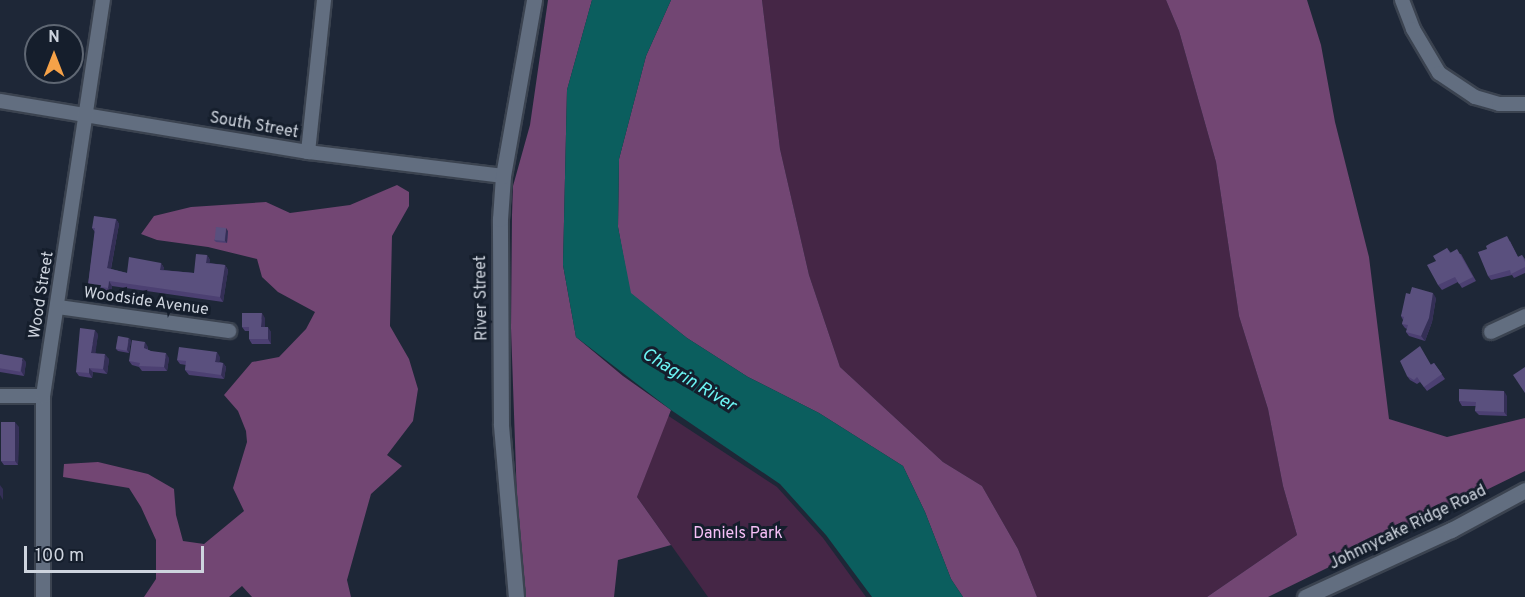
<!DOCTYPE html>
<style>
body{margin:0}
#map{position:relative;width:1525px;height:597px;overflow:hidden;background:#1e2737;font-family:Overpass,sans-serif}
div>[style]{position:absolute}
[style*='--x']{left:calc(var(--x)*1px);top:calc(var(--y)*1px);width:calc(var(--w)*1px);rotate:calc(var(--a)*1deg)}
.green>*{inset:0;background:#452646}
.forest>*{inset:0;background:#724673}
.water>*{inset:0;background:#0b5e5e}
.roads{filter:drop-shadow(2px 0 #3b4350) drop-shadow(-2px 0 #3b4350) drop-shadow(0 2px #3b4350) drop-shadow(0 -2px #3b4350)}
.minor>*{height:14px;margin:-7px;padding:0 7px;transform-origin:7px;border-radius:7px;background:#626e80}
.secondary>*{height:15px;margin:-7.5px;padding:0 7.5px;transform-origin:7.5px;border-radius:7.5px;background:#626e80}
.wall>*{inset:0;background:#4c4072}
.shaded-wall>*{inset:0;background:#342f56}
.building>*{inset:0;background:#5a507e;transform-origin:0 0}
span{translate:-50% -50%;white-space:nowrap;text-align:center;line-height:1.15;-webkit-text-stroke:6px #151e2c;paint-order:stroke}
.street-label{font-size:16px;color:#ced4de}
.park-label{font-size:16px;color:#f6c0f7}
.water-label{font-size:18px;color:#6cf5f4;font-style:italic}
.north{position:absolute;left:24px;top:24px;width:60px;height:60px;box-sizing:border-box;background:#151e2c;border:2px solid #5f6773;border-radius:50%;rotate:0deg;font-size:16px;font-weight:700;line-height:24px;text-align:center;color:#ced4de}
.north::after{content:'';display:block;margin:auto;width:21px;height:27px;background:#f6a248;clip-path:polygon(50% 0,100% 100%,50% 72%,0 100%)}
.scale{position:absolute;left:24px;top:546px;width:180px;height:27px;box-sizing:border-box;border:3px solid #ced4de;border-top:0;padding-left:8px;font-size:18px;line-height:21px;white-space:nowrap;color:#ced4de;-webkit-text-stroke:4px #151e2c;paint-order:stroke}
</style>
<div id="map">
<div class="green">
<div style="clip-path:polygon(762px 0,1166px 0,1179px 31px,1216px 162px,1239px 316px,1268px 409px,1283px 486px,1297px 535px,1207px 597px,1037px 597px,1018px 549px,982px 486px,943px 462px,840px 367px,809px 275px,780px 149px)"></div>
<div style="clip-path:polygon(667px 415px,777px 487px,823px 538px,866px 597px,708px 597px,637px 497px)"></div>
</div>
<div class="forest">
<div style="clip-path:polygon(548px 0,592px 0,567px 90px,563px 265px,576px 337px,623px 376px,671px 410px,637px 497px,671px 545px,618px 560px,614px 597px,526px 597px,517px 500px,511px 328px,512px 215px,513px 186px,530px 125px)"></div>
<div style="clip-path:polygon(671px 0,762px 0,780px 149px,809px 275px,840px 367px,943px 462px,982px 486px,1018px 549px,1037px 597px,963px 597px,951px 579px,925px 512px,903px 466px,819px 413px,748px 377px,687px 338px,630px 293px,618px 227px,619px 159px,646px 56px)"></div>
<div style="clip-path:polygon(1166px 0,1307px 0,1321px 45px,1335px 122px,1369px 257px,1389px 419px,1447px 437px,1525px 418px,1525px 471px,1268px 597px,1207px 597px,1297px 535px,1283px 486px,1268px 409px,1239px 316px,1216px 162px,1179px 31px)"></div>
<div style="clip-path:polygon(397px 185px,409px 192px,409px 206px,392px 236px,390px 326px,409px 359px,418px 389px,413px 421px,387px 455px,402px 466px,371px 494px,347px 580px,351px 597px,252px 597px,242px 586px,229px 597px,144px 597px,156px 579px,156px 540px,141px 507px,129px 488px,63px 477px,64px 464px,98px 462px,148px 474px,174px 489px,176px 515px,183px 541px,204px 544px,244px 511px,233px 488px,247px 442px,246px 431px,238px 411px,224px 395px,252px 362px,279px 357px,306px 329px,315px 312px,278px 292px,262px 277px,257px 259px,208px 247px,157px 240px,141px 234px,154px 216px,191px 207px,266px 202px,290px 213px,350px 205px)"></div>
</div>
<div class="water">
<div style="clip-path:polygon(592px 0,671px 0,646px 56px,619px 159px,618px 227px,631px 293px,687px 338px,748px 377px,819px 413px,903px 466px,925px 512px,951px 579px,963px 597px,872px 597px,826px 535px,780px 484px,671px 410px,576px 337px,563px 265px,567px 90px)"></div>
</div>
<div class="roads">
<div class="minor">
<div style="--x:1402;--y:0;--w:31;--a:69"></div>
<div style="--x:1413;--y:29;--w:51;--a:59.4"></div>
<div style="--x:1439;--y:73;--w:43;--a:33.7"></div>
<div style="--x:1475;--y:97;--w:25;--a:16"></div>
<div style="--x:1499;--y:104;--w:26;--a:0"></div>
<div style="--x:0;--y:101;--w:312;--a:9.4"></div>
<div style="--x:308;--y:152;--w:196;--a:7"></div>
<div style="--x:308;--y:152;--w:153;--a:-84"></div>
<div style="--x:58;--y:307;--w:173;--a:8"></div>
<div style="--x:1491;--y:332;--w:38;--a:-25"></div>
<div style="--x:0;--y:396;--w:43;--a:0"></div>
<div style="--x:43;--y:597;--w:201;--a:-90"></div>
<div style="--x:43;--y:396;--w:401;--a:-81.4"></div>
</div>
<div class="secondary">
<div style="--x:516;--y:597;--w:174;--a:-95"></div>
<div style="--x:501;--y:424;--w:205;--a:-90.3"></div>
<div style="--x:500;--y:219;--w:43;--a:-86"></div>
<div style="--x:503;--y:176;--w:179;--a:-80"></div>
<div style="--x:1305;--y:597;--w:161;--a:-24.7"></div>
<div style="--x:1451;--y:530;--w:84;--a:-28.4"></div>
</div>
</div>
<div class="wall">
<div style="clip-path:polygon(116px 219px,119px 224px,111px 269px,127px 273px,161px 263px,164px 268px,163px 270px,194px 273px,207px 255px,210px 260px,209px 263px,225px 265px,228px 270px,223px 302px,112px 286px,111px 292px,91px 289px,88px 285px,95px 232px,92px 228px)"></div>
<div style="clip-path:polygon(228px 231px,227px 243px,216px 242px,214px 240px)"></div>
<div style="clip-path:polygon(1510px 241px,1518px 257px,1522px 255px,1525px 259px,1525px 273px,1514px 278px,1512px 275px,1491px 280px,1488px 276px)"></div>
<div style="clip-path:polygon(1447px 248px,1451px 253px,1461px 254px,1476px 281px,1462px 288px,1458px 282px,1442px 290px,1438px 285px,1436px 261px)"></div>
<div style="clip-path:polygon(1410px 294px,1436px 298px,1432px 322px,1425px 341px,1409px 336px,1406px 332px,1407px 329px,1405px 328px,1402px 324px,1403px 320px,1401px 316px)"></div>
<div style="clip-path:polygon(265px 318px,265px 327px,271px 332px,271px 344px,252px 344px,249px 339px,249px 331px,245px 331px,242px 327px)"></div>
<div style="clip-path:polygon(98px 334px,95px 353px,109px 359px,107px 374px,93px 372px,92px 378px,79px 376px,76px 372px)"></div>
<div style="clip-path:polygon(131px 340px,129px 353px,118px 351px,116px 349px)"></div>
<div style="clip-path:polygon(148px 347px,148px 350px,169px 358px,167px 371px,142px 371px,139px 367px,132px 365px,129px 361px)"></div>
<div style="clip-path:polygon(0 354px,26px 362px,24px 376px,0 372px)"></div>
<div style="clip-path:polygon(220px 357px,219px 362px,223px 363px,226px 367px,224px 379px,189px 375px,185px 370px,186px 365px,180px 364px,177px 360px)"></div>
<div style="clip-path:polygon(1434px 363px,1445px 379px,1427px 391px,1420px 382px,1417px 384px,1410px 380px,1407px 376px)"></div>
<div style="clip-path:polygon(1507px 396px,1507px 416px,1479px 415px,1475px 411px,1476px 406px,1462px 406px,1459px 401px)"></div>
<div style="clip-path:polygon(19px 427px,18px 465px,4px 465px,1px 461px)"></div>
</div>
<div class="shaded-wall">
<div style="clip-path:polygon(116px 219px,119px 224px,110px 273px,107px 268px)"></div>
<div style="clip-path:polygon(226px 228px,228px 231px,227px 243px,225px 241px)"></div>
<div style="clip-path:polygon(207px 255px,210px 260px,209px 267px,206px 263px)"></div>
<div style="clip-path:polygon(161px 263px,164px 268px,163px 274px,160px 270px)"></div>
<div style="clip-path:polygon(225px 265px,228px 270px,223px 302px,220px 297px)"></div>
<div style="clip-path:polygon(109px 281px,112px 286px,111px 292px,108px 288px)"></div>
<div style="clip-path:polygon(1433px 293px,1436px 298px,1432px 322px,1425px 341px,1421px 336px)"></div>
<div style="clip-path:polygon(262px 313px,265px 318px,265px 332px,261px 327px)"></div>
<div style="clip-path:polygon(268px 327px,271px 332px,271px 344px,268px 339px)"></div>
<div style="clip-path:polygon(95px 330px,98px 334px,95px 357px,91px 353px)"></div>
<div style="clip-path:polygon(129px 338px,131px 340px,129px 353px,127px 350px)"></div>
<div style="clip-path:polygon(145px 342px,148px 347px,147px 353px,144px 348px)"></div>
<div style="clip-path:polygon(217px 352px,220px 357px,219px 366px,215px 362px)"></div>
<div style="clip-path:polygon(166px 353px,169px 358px,167px 371px,164px 367px)"></div>
<div style="clip-path:polygon(105px 354px,109px 359px,107px 374px,103px 369px)"></div>
<div style="clip-path:polygon(23px 358px,26px 362px,24px 376px,21px 371px)"></div>
<div style="clip-path:polygon(223px 363px,226px 367px,224px 379px,221px 375px)"></div>
<div style="clip-path:polygon(89px 368px,93px 372px,92px 378px,89px 373px)"></div>
<div style="clip-path:polygon(1504px 391px,1507px 396px,1507px 416px,1504px 412px)"></div>
<div style="clip-path:polygon(15px 422px,19px 427px,18px 465px,15px 461px)"></div>
<div style="clip-path:polygon(0 485px,3px 489px,3px 500px,0 495px)"></div>
</div>
<div class="building">
<div style="clip-path:polygon(94px 216px,116px 219px,107px 268px,127px 273px,129px 257px,161px 263px,160px 270px,194px 273px,196px 254px,207px 255px,206px 263px,225px 265px,220px 297px,109px 281px,108px 288px,88px 285px,95px 228px,92px 228px)"></div>
<div style="left:216px;top:227px;width:10px;height:13px;rotate:6deg"></div>
<div style="clip-path:polygon(1507px 236px,1518px 257px,1522px 255px,1525px 262px,1525px 267px,1511px 274px,1510px 270px,1488px 276px,1478px 252px,1487px 249px,1486px 246px,1491px 243px)"></div>
<div style="clip-path:polygon(1447px 248px,1450px 253px,1457px 249px,1473px 277px,1459px 284px,1455px 277px,1438px 285px,1427px 265px,1436px 261px,1433px 256px)"></div>
<div style="clip-path:polygon(1412px 287px,1433px 293px,1429px 318px,1421px 336px,1406px 332px,1408px 325px,1402px 324px,1404px 317px,1401px 316px,1406px 293px,1410px 294px)"></div>
<div style="clip-path:polygon(242px 313px,262px 313px,261px 327px,268px 327px,268px 339px,249px 339px,249px 327px,242px 327px)"></div>
<div style="clip-path:polygon(80px 328px,95px 330px,91px 353px,105px 354px,103px 369px,89px 368px,89px 373px,76px 372px)"></div>
<div style="left:118px;top:336px;width:11px;height:13px;rotate:10deg"></div>
<div style="clip-path:polygon(132px 340px,145px 342px,144px 348px,151px 351px,166px 353px,164px 367px,139px 366px,140px 363px,129px 361px)"></div>
<div style="clip-path:polygon(1420px 346px,1431px 365px,1434px 363px,1442px 374px,1424px 387px,1417px 377px,1414px 380px,1407px 376px,1400px 361px)"></div>
<div style="clip-path:polygon(179px 347px,217px 352px,215px 362px,223px 363px,221px 375px,185px 370px,186px 361px,177px 360px)"></div>
<div style="left:0;top:354px;width:23px;height:14px;rotate:10deg"></div>
<div style="clip-path:polygon(1525px 367px,1525px 393px,1513px 375px)"></div>
<div style="clip-path:polygon(1459px 389px,1504px 391px,1504px 412px,1475px 411px,1476px 402px,1459px 401px)"></div>
<div style="left:1px;top:422px;width:14px;height:39px"></div>
</div>
<div class="street-label">
<span style="left:254px;top:126px;rotate:10deg">South Street</span>
<span style="left:42px;top:295px;rotate:-81deg">Wood Street</span>
<span style="left:482px;top:298px;rotate:-91deg">River Street</span>
<span style="left:146px;top:302px;rotate:8deg">Woodside Avenue</span>
<span style="left:1408px;top:528px;rotate:-26deg">Johnnycake Ridge Road</span>
</div>
<div class="park-label">
<span style="left:738px;top:534px">Daniels Park</span>
</div>
<div class="water-label">
<span style="left:688px;top:381px;rotate:31deg">Chagrin River</span>
</div>
<div class="north">N</div>
<div class="scale">100 m</div>
</div>
